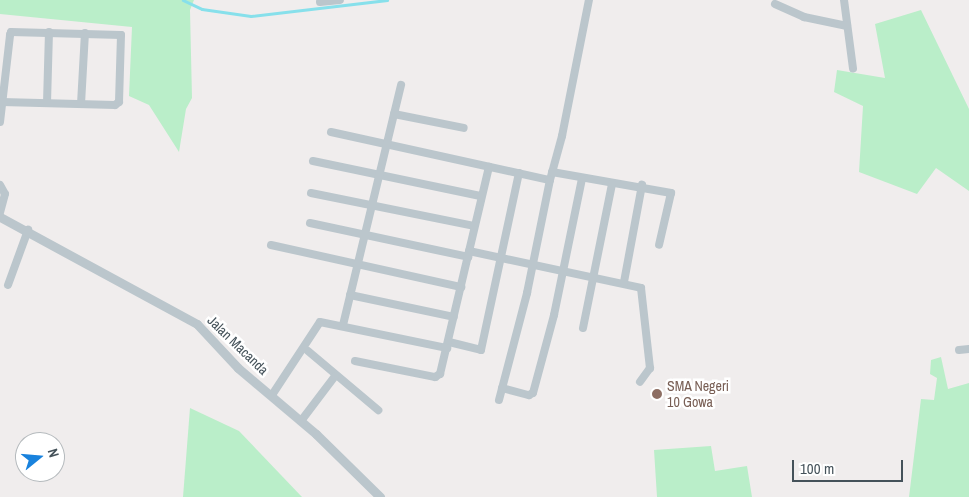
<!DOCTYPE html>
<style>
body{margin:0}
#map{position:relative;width:969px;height:497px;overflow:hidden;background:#f0eded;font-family:"Archivo Narrow",sans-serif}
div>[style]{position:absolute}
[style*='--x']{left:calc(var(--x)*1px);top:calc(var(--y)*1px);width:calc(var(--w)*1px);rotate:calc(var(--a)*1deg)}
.green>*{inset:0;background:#baeec9}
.stream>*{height:2.5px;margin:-1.25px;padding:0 1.25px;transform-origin:1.25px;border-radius:1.25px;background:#87e0eb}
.minor>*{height:8px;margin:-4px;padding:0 4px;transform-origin:4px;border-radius:4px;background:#bbc6cc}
.tertiary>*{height:9px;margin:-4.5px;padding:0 4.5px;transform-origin:4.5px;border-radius:4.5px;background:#bbc6cc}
.dots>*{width:14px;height:14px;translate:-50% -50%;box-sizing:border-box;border:2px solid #fff;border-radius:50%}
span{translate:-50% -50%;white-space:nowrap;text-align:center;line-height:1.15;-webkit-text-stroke:5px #fff;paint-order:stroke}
.street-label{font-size:14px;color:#45525a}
.education-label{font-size:14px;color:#785e54}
.left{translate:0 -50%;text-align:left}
.north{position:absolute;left:15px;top:432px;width:50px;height:50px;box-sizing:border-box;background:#fff;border:1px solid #b5babd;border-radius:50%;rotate:73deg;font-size:14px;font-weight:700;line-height:20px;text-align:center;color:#45525a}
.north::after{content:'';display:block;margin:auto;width:18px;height:22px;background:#1982dd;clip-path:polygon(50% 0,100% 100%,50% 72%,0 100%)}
.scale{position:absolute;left:792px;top:460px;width:111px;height:22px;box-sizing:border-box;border:2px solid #45525a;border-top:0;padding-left:6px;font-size:15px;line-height:18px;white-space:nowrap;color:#45525a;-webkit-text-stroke:4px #fff;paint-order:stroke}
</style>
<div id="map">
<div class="green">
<div style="clip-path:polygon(0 0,194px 0,190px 10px,192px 98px,186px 109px,179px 152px,149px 105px,129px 96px,132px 27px,0 14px)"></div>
<div style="clip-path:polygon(921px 10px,969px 109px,969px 191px,936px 168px,917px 194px,859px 172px,863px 106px,834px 92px,837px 70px,885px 78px,875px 24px)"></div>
<div style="clip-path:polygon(941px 357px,948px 389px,969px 383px,969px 497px,909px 497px,921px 399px,934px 400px,937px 378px,930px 374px,931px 360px)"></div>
<div style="clip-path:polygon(190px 408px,239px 431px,302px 497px,183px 497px)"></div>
<div style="clip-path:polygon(711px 446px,715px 471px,747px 466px,752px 497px,657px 497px,654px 450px)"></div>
</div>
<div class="stream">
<div style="--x:183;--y:0;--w:21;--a:25"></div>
<div style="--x:202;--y:9;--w:49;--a:8.1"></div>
<div style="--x:251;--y:16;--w:137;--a:-6.7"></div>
</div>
<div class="minor">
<div style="--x:844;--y:0;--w:69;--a:82.5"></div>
<div style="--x:320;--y:2;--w:20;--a:-6"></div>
<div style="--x:775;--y:4;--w:32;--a:24"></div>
<div style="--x:804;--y:17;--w:44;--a:11.8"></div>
<div style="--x:47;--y:103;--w:71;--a:-88.4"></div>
<div style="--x:81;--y:104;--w:71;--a:-86.8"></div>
<div style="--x:394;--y:114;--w:71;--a:11.3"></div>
<div style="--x:0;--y:122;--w:88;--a:-83.4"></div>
<div style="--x:10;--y:35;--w:3;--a:-72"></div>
<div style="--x:11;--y:32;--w:110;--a:1.6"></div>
<div style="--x:121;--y:35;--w:67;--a:91.7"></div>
<div style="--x:119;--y:102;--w:5;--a:143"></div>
<div style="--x:115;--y:105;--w:113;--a:-178.5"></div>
<div style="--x:331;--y:132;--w:224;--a:12.4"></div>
<div style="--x:550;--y:180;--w:46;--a:-74.7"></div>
<div style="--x:562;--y:136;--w:139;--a:-78.8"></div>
<div style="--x:313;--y:161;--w:171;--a:11.8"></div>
<div style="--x:552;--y:172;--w:121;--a:10"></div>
<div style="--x:671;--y:193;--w:53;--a:103"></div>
<div style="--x:0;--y:185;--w:10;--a:61"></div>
<div style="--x:5;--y:194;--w:20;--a:105"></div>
<div style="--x:311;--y:193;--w:166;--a:11.4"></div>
<div style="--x:310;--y:223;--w:162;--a:12.1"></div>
<div style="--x:271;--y:245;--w:195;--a:12.5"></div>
<div style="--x:469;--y:251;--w:176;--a:12.1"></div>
<div style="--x:641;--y:288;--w:81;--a:83.6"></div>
<div style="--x:650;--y:368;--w:17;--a:126"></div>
<div style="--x:624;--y:282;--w:99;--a:-79.5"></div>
<div style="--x:8;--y:285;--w:59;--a:-70"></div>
<div style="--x:350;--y:295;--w:106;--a:11.9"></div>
<div style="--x:343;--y:325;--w:247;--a:-76.4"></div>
<div style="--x:583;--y:328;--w:147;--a:-78.6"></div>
<div style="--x:449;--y:342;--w:33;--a:14"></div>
<div style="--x:481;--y:350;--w:181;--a:-77.9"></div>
<div style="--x:959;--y:350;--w:10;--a:-6"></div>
<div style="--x:308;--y:351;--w:92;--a:40.1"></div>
<div style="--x:355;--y:361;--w:82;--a:11.3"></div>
<div style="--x:435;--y:377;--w:6;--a:-31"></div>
<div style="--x:440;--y:374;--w:213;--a:-76.7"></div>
<div style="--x:502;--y:388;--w:28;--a:15"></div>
<div style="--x:529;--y:395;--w:4;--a:-27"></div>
<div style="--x:533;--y:393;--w:81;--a:-74.9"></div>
<div style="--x:554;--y:315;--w:139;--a:-78.4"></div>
<div style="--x:272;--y:395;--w:87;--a:-56.7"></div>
<div style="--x:320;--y:322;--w:130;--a:11.6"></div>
<div style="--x:499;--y:400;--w:111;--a:-75.3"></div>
<div style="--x:527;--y:293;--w:115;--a:-78.5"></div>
<div style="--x:301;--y:421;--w:56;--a:-52.9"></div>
</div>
<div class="tertiary">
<div style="--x:0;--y:217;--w:224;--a:28.5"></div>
<div style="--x:197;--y:324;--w:60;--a:47"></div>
<div style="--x:238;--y:368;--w:102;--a:40.2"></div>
<div style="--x:316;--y:434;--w:90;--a:44.5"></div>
</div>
<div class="dots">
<div style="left:657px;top:394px;background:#8d6e63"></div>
</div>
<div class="street-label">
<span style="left:238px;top:345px;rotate:44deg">Jalan Macanda</span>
</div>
<div class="education-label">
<span class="left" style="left:667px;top:394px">SMA Negeri<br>10 Gowa</span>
</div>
<div class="north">N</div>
<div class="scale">100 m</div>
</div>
